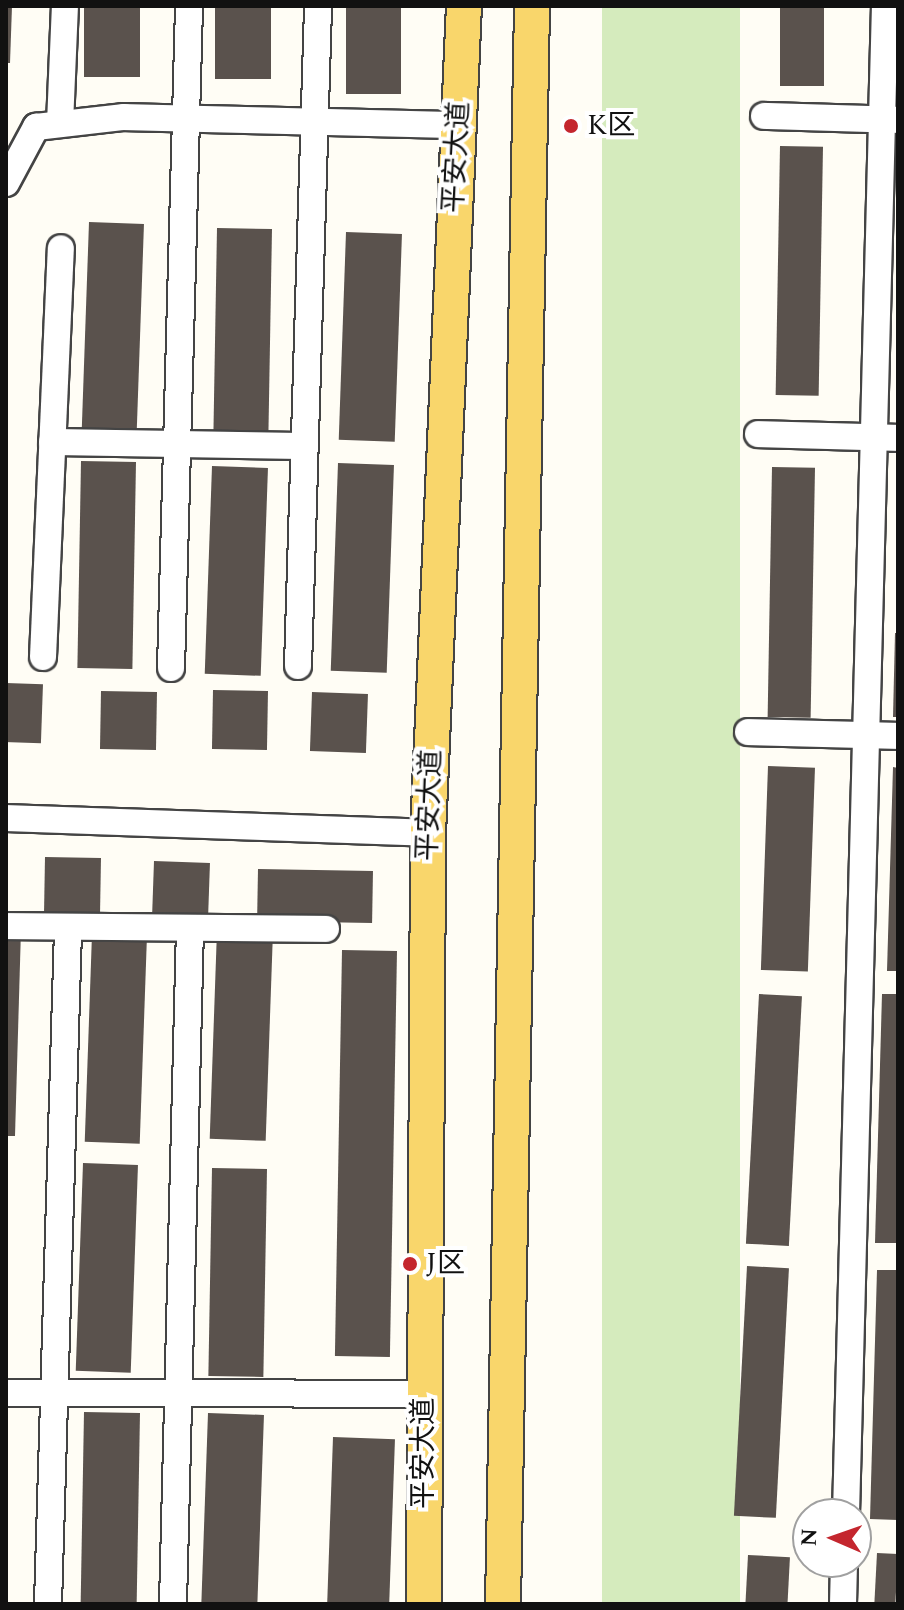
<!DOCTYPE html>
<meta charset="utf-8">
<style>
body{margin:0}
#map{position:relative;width:904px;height:1610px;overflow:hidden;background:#fffdf5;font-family:Spectral,"Noto Sans SC",serif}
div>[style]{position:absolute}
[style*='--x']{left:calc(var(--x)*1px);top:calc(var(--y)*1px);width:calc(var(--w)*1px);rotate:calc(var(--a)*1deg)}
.green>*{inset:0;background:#d5ebbd;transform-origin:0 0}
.building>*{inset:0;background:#5a524d;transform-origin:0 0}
.roads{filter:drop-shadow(2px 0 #444) drop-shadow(-2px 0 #444) drop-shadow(0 2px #444) drop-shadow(0 -2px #444)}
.minor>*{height:26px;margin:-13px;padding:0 13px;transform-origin:13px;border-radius:13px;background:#fff}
.major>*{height:34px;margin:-17px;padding:0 17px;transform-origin:17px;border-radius:17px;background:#f9d66b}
.dots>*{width:22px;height:22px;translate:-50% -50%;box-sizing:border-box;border:4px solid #fff;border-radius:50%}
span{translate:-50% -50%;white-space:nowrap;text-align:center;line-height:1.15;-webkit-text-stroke:8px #fff;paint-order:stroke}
.poi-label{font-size:28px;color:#111}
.left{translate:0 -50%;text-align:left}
.street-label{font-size:28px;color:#111}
.frame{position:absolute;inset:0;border:8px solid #111;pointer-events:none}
.north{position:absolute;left:792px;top:1498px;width:80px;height:80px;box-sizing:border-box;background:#fff;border:2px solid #a0a0a0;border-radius:50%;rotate:272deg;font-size:22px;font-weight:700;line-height:32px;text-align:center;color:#111}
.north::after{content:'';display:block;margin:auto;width:28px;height:36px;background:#c4262e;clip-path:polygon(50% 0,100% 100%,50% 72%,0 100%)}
</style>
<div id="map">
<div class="green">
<div style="left:602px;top:6px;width:138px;height:1599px"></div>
</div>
<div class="building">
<div style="clip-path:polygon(6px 6px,12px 6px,10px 63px,6px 63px)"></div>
<div style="left:84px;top:6px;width:56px;height:71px"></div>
<div style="left:215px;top:6px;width:56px;height:73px"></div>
<div style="left:346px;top:6px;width:55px;height:88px"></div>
<div style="left:780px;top:6px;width:44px;height:80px"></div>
<div style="left:780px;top:146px;width:43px;height:249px;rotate:1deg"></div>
<div style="left:89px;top:222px;width:55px;height:208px;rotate:2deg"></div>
<div style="left:217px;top:228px;width:55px;height:208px;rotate:1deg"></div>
<div style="left:346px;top:232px;width:56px;height:208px;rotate:2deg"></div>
<div style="left:81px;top:461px;width:55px;height:207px;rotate:1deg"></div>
<div style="left:338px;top:463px;width:56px;height:208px;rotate:2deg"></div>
<div style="left:212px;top:466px;width:56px;height:208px;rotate:2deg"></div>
<div style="left:772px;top:467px;width:43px;height:250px;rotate:1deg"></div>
<div style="clip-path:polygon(895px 633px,898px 633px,898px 717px,893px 717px)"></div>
<div style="left:6px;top:683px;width:37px;height:59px;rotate:2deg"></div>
<div style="left:213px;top:690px;width:55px;height:59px;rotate:1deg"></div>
<div style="left:101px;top:691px;width:56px;height:58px;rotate:1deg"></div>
<div style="left:312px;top:692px;width:56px;height:59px;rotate:2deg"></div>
<div style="left:768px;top:766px;width:47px;height:204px;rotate:2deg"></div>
<div style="clip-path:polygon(893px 767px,898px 768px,898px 971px,887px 971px)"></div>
<div style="left:45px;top:857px;width:56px;height:59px;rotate:1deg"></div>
<div style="left:154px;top:861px;width:56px;height:59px;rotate:2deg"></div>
<div style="left:258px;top:869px;width:115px;height:52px;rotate:1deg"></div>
<div style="clip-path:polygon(6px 928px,21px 929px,15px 1136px,6px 1136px)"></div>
<div style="left:217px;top:930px;width:56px;height:209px;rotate:2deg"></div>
<div style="left:92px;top:934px;width:55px;height:208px;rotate:2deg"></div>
<div style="left:342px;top:950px;width:55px;height:406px;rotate:1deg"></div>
<div style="left:759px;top:994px;width:43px;height:250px;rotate:3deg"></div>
<div style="clip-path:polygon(882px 994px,898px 994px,898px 1243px,875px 1243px)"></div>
<div style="left:83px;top:1163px;width:55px;height:208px;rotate:2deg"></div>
<div style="left:212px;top:1168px;width:55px;height:208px;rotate:1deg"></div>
<div style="left:747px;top:1266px;width:42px;height:250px;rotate:3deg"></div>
<div style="clip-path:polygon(877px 1270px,898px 1270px,898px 1520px,870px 1519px)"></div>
<div style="left:84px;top:1412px;width:56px;height:192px;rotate:1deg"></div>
<div style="left:208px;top:1413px;width:56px;height:191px;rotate:2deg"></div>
<div style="left:333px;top:1437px;width:62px;height:167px;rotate:2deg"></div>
<div style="left:877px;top:1553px;width:21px;height:51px;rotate:3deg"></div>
<div style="left:748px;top:1555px;width:42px;height:49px;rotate:3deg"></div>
</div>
<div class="roads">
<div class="minor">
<div style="--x:764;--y:116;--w:134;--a:1.7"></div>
<div style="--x:60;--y:124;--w:118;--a:-87.6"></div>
<div style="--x:6;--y:183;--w:64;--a:-61.8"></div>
<div style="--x:36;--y:127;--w:89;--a:-6.5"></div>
<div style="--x:124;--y:117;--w:335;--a:1.4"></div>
<div style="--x:758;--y:434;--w:140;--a:1.6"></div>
<div style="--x:52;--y:442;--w:251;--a:0.9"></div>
<div style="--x:43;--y:657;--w:409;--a:-87.5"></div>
<div style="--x:298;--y:666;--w:660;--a:-88.26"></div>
<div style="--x:171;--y:668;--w:662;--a:-88.44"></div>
<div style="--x:748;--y:732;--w:150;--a:1.5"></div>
<div style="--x:6;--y:818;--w:422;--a:2"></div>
<div style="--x:6;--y:926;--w:320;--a:0.5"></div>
<div style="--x:6;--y:1393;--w:419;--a:0.1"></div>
<div style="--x:846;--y:1514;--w:1509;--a:-88.52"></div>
<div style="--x:48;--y:1604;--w:675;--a:-88.3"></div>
<div style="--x:173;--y:1604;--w:676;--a:-88.56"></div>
<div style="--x:843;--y:1604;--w:42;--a:-88.6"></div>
</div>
<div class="major">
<div style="--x:424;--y:1604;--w:771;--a:-89.7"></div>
<div style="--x:428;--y:833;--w:828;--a:-87.51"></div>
<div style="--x:503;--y:1604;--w:1598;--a:-88.96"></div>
</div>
</div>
<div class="dots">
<div style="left:571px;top:126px;background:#c4262e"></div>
<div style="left:410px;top:1264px;background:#c4262e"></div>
</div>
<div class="poi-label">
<span class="left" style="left:587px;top:126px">K区</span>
<span class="left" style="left:426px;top:1264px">J区</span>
</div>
<div class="street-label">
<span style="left:457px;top:157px;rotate:-87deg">平安大道</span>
<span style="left:430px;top:805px;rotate:-88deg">平安大道</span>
<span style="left:424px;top:1453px;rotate:-90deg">平安大道</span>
</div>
<div class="frame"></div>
<div class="north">N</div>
</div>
